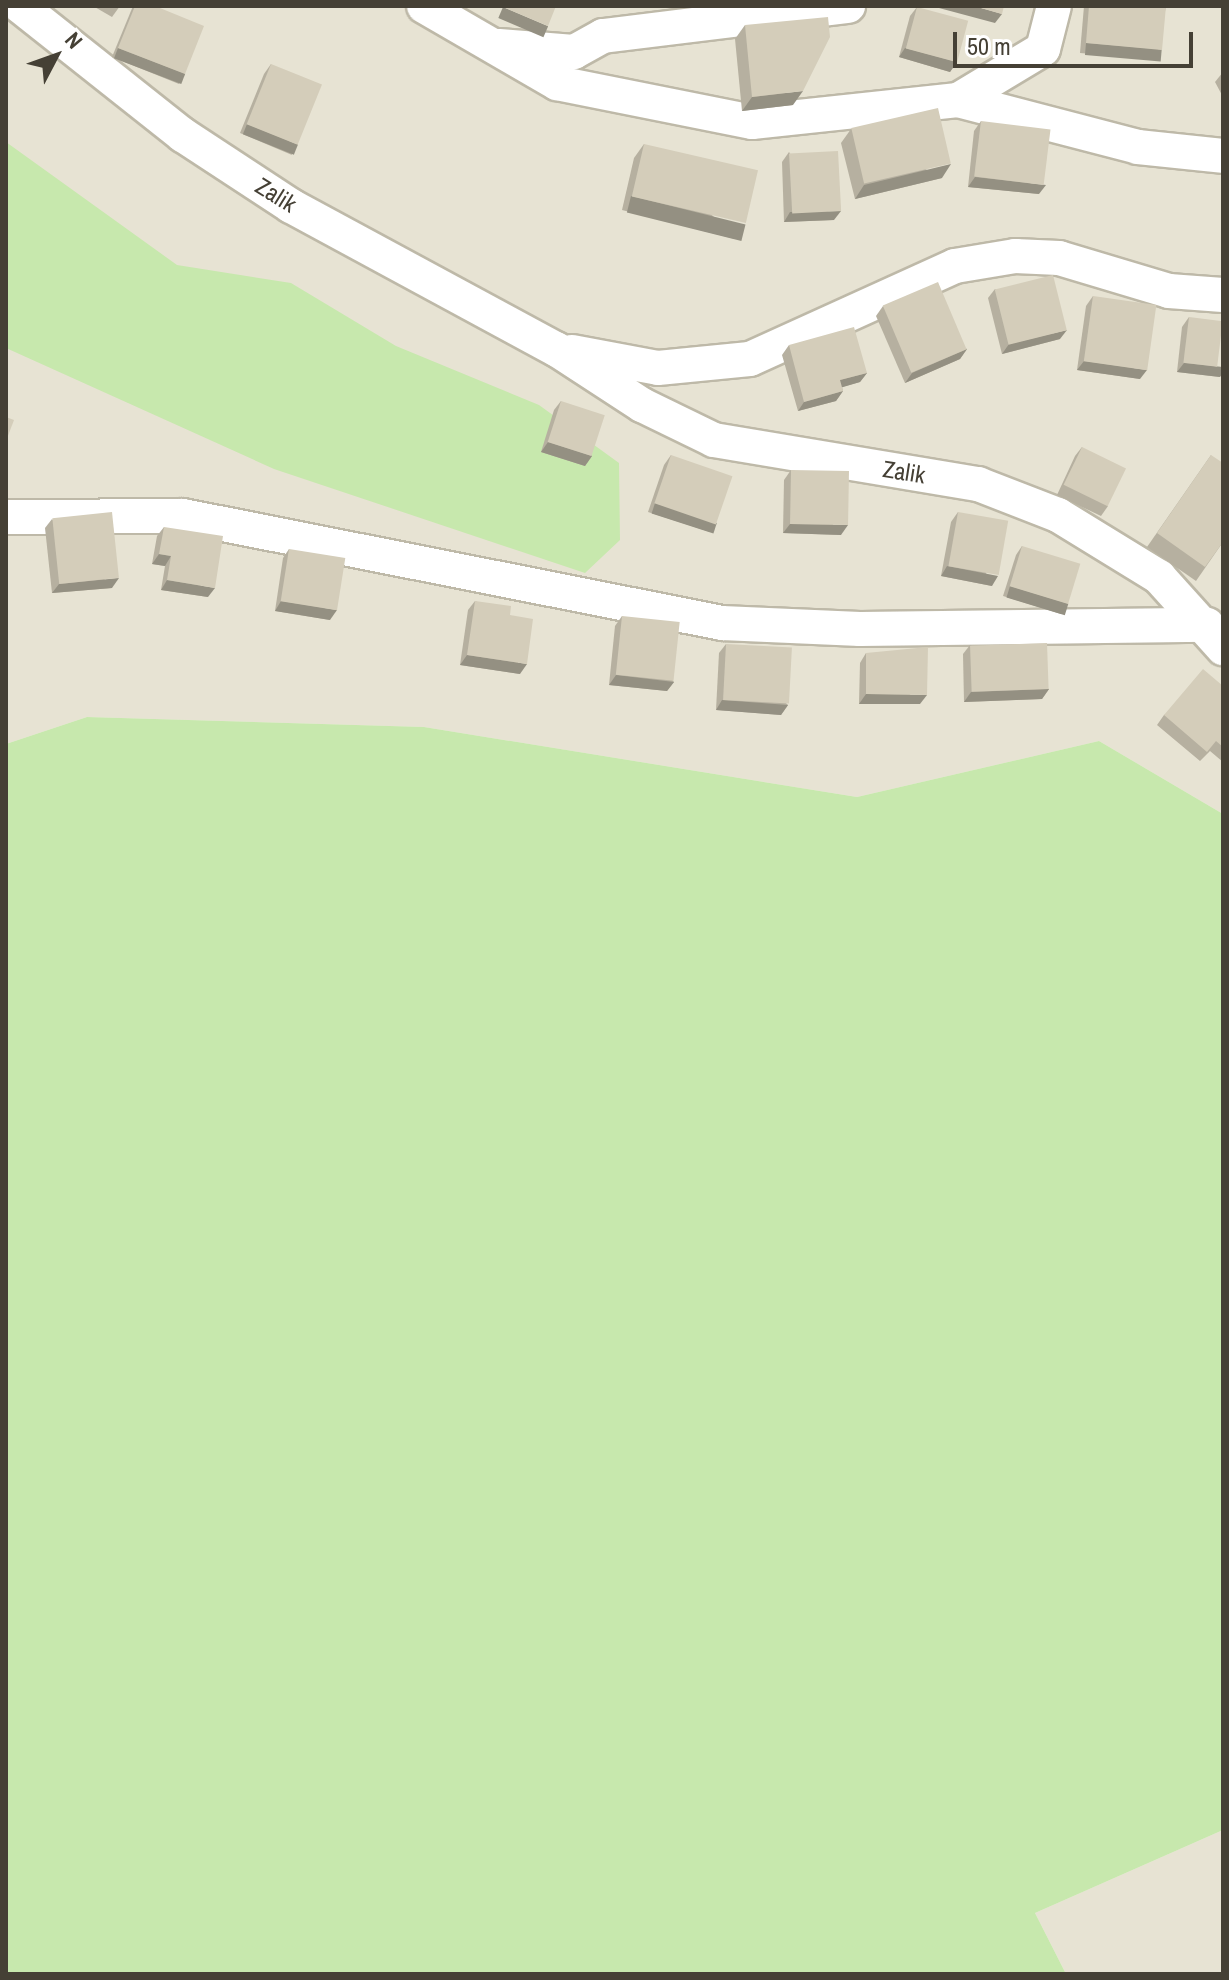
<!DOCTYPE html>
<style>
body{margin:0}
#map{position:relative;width:1229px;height:1980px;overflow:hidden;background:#f3f0e5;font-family:"Archivo Narrow",sans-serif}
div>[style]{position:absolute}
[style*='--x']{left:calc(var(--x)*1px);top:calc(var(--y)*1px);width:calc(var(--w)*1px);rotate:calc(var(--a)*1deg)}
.residential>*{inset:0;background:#e7e3d3}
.green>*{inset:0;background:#c7e8ad}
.roads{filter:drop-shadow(2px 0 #beb9a8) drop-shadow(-2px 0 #beb9a8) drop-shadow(0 2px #beb9a8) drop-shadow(0 -2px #beb9a8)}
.minor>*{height:34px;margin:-17px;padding:0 17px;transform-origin:17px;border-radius:17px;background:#fff}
.wall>*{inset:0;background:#b6b0a0}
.shaded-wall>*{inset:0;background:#949082;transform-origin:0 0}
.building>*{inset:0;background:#d4cdba;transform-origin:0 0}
span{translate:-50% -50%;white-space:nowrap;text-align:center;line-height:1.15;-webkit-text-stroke:6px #fff;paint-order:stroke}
.street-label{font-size:24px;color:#454035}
.frame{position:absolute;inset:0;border:8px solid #454035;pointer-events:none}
.north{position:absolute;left:16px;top:16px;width:80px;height:80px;-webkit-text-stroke:6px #fff;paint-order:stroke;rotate:49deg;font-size:22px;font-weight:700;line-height:32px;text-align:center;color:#454035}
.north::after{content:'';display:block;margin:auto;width:28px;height:36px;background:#454035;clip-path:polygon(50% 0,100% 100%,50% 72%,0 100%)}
.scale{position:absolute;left:953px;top:32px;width:240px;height:36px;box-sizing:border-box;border:4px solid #454035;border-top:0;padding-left:10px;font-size:24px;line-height:28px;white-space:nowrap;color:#454035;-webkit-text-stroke:6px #fff;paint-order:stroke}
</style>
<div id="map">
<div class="residential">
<div style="clip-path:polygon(6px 6px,1223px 6px,1223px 814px,1099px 741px,857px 797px,424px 727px,87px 717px,6px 744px)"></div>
<div style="clip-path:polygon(1223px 1830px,1223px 1974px,1066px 1974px,1035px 1913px)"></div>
</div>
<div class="green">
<div style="clip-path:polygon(6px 142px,177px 265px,291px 283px,396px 346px,539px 405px,619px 463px,620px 540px,585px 573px,274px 469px,6px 348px)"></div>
<div style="clip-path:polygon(87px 717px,424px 727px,857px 797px,1099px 741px,1223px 814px,1223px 1830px,1035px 1913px,1066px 1974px,6px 1974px,6px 744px)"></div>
</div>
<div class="roads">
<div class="minor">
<div style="--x:20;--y:6;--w:208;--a:38.4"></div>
<div style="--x:183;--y:135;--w:129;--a:33.3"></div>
<div style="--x:291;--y:206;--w:301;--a:28.4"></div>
<div style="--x:556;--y:349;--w:103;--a:33.1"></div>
<div style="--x:642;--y:405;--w:80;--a:25.9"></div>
<div style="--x:714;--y:440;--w:268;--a:9.5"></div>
<div style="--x:978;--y:484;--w:86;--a:21.2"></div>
<div style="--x:1058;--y:515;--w:119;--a:31.5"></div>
<div style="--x:1159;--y:577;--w:96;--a:48"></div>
<div style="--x:424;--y:6;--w:154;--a:30.1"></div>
<div style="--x:557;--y:83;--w:199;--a:11.3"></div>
<div style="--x:752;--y:122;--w:207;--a:-6.1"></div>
<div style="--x:958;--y:100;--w:99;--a:-31"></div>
<div style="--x:1043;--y:49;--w:44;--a:-75.7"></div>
<div style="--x:499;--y:46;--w:75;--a:4.6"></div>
<div style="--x:574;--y:52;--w:33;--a:-29"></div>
<div style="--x:603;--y:36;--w:247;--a:-7"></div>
<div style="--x:958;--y:100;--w:186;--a:14.6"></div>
<div style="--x:1138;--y:147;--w:85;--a:6"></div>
<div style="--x:572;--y:352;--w:87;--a:10.5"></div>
<div style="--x:658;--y:368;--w:92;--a:-5.6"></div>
<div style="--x:750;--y:359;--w:225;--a:-24.4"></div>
<div style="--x:955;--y:266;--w:61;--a:-9.5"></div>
<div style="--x:1015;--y:256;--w:44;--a:2.6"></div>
<div style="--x:1059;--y:258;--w:115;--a:16.7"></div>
<div style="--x:1169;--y:291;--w:54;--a:4.2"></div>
<div style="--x:6;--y:517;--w:177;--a:-0.3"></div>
<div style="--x:183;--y:516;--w:550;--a:11.23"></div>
<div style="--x:722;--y:623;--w:138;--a:2.5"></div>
<div style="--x:860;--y:629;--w:347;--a:-0.7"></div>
</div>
</div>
<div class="wall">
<div style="clip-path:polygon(93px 6px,120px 6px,112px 17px)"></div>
<div style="clip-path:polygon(133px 6px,155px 6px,185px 74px,179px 84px,112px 57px)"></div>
<div style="clip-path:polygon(1084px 6px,1166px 6px,1156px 60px,1080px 53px)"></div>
<div style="clip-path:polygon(917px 7px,957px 62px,950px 72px,899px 57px,910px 16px)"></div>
<div style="clip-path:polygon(745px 25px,793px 105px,742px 111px,735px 39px)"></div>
<div style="clip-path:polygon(271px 64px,292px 155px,240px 133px,264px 74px)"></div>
<div style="clip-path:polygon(1223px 72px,1223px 97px,1215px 82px)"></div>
<div style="clip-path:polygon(981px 121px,1039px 194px,968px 187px,974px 131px)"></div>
<div style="clip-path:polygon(851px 129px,942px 178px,855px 199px,841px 143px)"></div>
<div style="clip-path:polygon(644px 144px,735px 239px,622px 210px,634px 158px)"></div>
<div style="clip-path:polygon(789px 152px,834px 220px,784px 222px,782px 162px)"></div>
<div style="clip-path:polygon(995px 289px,1060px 339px,1002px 354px,988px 298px)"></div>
<div style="clip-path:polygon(1093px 296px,1140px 379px,1077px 370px,1086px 306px)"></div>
<div style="clip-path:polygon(883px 306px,967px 349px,960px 359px,905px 383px,876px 316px)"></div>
<div style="clip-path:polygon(1189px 317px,1220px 377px,1177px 372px,1182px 327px)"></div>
<div style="clip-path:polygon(789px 345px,867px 373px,860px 382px,842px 387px,843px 391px,836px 401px,798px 411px,782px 355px)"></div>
<div style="clip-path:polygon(561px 401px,592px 456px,585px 466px,541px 452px,554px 410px)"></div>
<div style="clip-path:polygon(1082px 447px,1108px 506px,1101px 516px,1057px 495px,1075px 456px)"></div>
<div style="clip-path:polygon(671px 455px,710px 532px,648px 512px,664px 465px)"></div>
<div style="clip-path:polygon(1211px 455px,1223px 542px,1196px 581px,1147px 547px)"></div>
<div style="clip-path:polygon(791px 470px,841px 535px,783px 533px,784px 480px)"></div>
<div style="clip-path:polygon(958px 512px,992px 586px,941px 576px,951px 522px)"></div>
<div style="clip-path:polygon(52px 519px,112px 588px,52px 593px,45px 528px)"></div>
<div style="clip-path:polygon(164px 527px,208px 597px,161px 590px,165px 566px,152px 564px,157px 536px)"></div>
<div style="clip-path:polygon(1022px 546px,1068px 604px,1061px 614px,1003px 596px,1016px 555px)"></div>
<div style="clip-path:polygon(289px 549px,330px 620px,275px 611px,283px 558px)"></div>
<div style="clip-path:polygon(475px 601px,510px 615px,520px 674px,460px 665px,468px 610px)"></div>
<div style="clip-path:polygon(622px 616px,674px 682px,667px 691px,609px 685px,615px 626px)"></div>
<div style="clip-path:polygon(726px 644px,788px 705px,781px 715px,716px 710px,719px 653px)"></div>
<div style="clip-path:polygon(970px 645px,1049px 689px,1042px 699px,964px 702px,963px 654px)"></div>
<div style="clip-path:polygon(866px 653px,920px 704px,859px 704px,860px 663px)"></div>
<div style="clip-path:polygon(1223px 686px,1223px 762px,1210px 751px,1200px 761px,1157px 725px,1164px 715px)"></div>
</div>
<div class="shaded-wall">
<div style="clip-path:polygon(941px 6px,974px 6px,1002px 14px,995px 23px,939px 8px)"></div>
<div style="left:503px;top:7px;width:49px;height:12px;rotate:23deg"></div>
<div style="left:1086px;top:43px;width:76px;height:12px;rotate:5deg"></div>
<div style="left:118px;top:48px;width:72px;height:11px;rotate:21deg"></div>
<div style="clip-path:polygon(905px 48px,957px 62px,950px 72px,899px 57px)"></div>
<div style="clip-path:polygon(803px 91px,793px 105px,742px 111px,752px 97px)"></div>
<div style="left:247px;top:124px;width:55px;height:11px;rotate:22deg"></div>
<div style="clip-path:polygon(951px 164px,942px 178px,855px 199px,864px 185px)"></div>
<div style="clip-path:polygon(975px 177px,1046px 185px,1039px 194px,968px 187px)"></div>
<div style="left:631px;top:196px;width:118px;height:17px;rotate:14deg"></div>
<div style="clip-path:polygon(841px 211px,834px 220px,784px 222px,790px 212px)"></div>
<div style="clip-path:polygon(1067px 330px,1060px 339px,1002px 354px,1009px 344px)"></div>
<div style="clip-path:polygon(967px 349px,960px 359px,905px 383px,912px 373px)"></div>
<div style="clip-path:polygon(1084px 361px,1147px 370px,1140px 379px,1077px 370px)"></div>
<div style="clip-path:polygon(1184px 363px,1223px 367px,1223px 373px,1220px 377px,1177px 372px)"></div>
<div style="clip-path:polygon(867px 373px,860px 382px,833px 390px,840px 380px)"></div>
<div style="clip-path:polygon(843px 391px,836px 401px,798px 411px,804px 402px)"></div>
<div style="clip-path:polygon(548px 442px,592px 456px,585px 466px,541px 452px)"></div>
<div style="left:655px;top:503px;width:65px;height:11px;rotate:18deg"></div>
<div style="clip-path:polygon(790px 524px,848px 525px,841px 535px,783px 533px)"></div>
<div style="clip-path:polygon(159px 554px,171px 556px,165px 566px,152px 564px)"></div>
<div style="clip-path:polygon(947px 566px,998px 576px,992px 586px,941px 576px)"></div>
<div style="clip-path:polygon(119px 578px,112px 588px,52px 593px,59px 584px)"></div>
<div style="clip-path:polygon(167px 580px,215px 588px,208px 597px,161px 590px)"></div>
<div style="left:1010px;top:586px;width:61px;height:12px;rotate:17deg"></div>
<div style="clip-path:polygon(281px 601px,337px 610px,330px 620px,275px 611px)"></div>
<div style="clip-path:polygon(467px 655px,527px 664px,520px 674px,460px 665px)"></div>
<div style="clip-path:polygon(616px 675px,674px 682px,667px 691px,609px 685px)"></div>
<div style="clip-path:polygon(1049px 689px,1042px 699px,964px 702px,971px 692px)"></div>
<div style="clip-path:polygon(866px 694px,927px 695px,920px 704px,859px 704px)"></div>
<div style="clip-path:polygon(722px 700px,788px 705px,781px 715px,716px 710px)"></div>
</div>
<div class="building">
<div style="clip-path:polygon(135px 6px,155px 6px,204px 26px,185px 74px,118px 48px)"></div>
<div style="clip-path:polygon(504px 6px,556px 6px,548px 26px,503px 7px)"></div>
<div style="clip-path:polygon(974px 6px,1004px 6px,1002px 14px)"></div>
<div style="clip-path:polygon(1089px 6px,1166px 6px,1162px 50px,1086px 43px)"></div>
<div style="left:917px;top:7px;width:53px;height:43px;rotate:15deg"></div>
<div style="clip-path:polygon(828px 17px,830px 37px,803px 91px,752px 97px,745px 25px)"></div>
<div style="left:271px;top:64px;width:55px;height:65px;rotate:22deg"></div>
<div style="left:938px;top:108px;width:57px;height:89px;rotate:77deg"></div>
<div style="left:981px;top:121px;width:70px;height:56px;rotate:7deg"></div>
<div style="left:644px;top:144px;width:117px;height:54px;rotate:13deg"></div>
<div style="left:838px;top:151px;width:60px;height:49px;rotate:87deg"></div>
<div style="left:1053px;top:275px;width:57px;height:60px;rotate:76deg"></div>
<div style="left:938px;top:282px;width:73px;height:60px;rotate:67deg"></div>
<div style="left:1093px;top:296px;width:64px;height:66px;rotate:8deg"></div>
<div style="left:1189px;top:317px;width:34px;height:46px;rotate:7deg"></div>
<div style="clip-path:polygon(854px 327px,867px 373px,840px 380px,843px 391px,804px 402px,789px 345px)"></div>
<div style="left:561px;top:401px;width:46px;height:43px;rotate:18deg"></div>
<div style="clip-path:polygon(6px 417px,14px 420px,6px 441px)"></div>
<div style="left:1082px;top:447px;width:49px;height:42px;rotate:26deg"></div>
<div style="left:671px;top:455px;width:65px;height:51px;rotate:19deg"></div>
<div style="clip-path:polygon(1211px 455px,1223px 463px,1223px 542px,1205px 567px,1157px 533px)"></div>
<div style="left:791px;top:470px;width:58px;height:54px;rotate:1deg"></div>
<div style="left:112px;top:512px;width:66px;height:60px;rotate:84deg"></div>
<div style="left:958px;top:512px;width:51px;height:55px;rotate:10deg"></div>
<div style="clip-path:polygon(164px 527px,223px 536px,215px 588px,167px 580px,171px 556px,159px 554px)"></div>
<div style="left:1022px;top:546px;width:61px;height:42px;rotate:17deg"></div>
<div style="left:289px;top:549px;width:57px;height:53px;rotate:9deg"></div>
<div style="clip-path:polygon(475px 601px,511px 606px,510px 615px,533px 619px,527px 664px,467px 655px)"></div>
<div style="left:622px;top:616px;width:58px;height:59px;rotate:6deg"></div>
<div style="left:1047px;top:643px;width:46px;height:77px;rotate:88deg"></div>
<div style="left:726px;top:644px;width:66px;height:56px;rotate:3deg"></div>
<div style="clip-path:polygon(928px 647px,927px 695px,866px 694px,866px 653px)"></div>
<div style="clip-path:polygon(1203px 669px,1223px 686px,1223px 747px,1216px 741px,1207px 752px,1164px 715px)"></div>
</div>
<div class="street-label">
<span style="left:276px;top:195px;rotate:32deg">Zalik</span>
<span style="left:904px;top:472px;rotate:9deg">Zalik</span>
</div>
<div class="frame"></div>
<div class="north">N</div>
<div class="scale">50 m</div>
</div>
